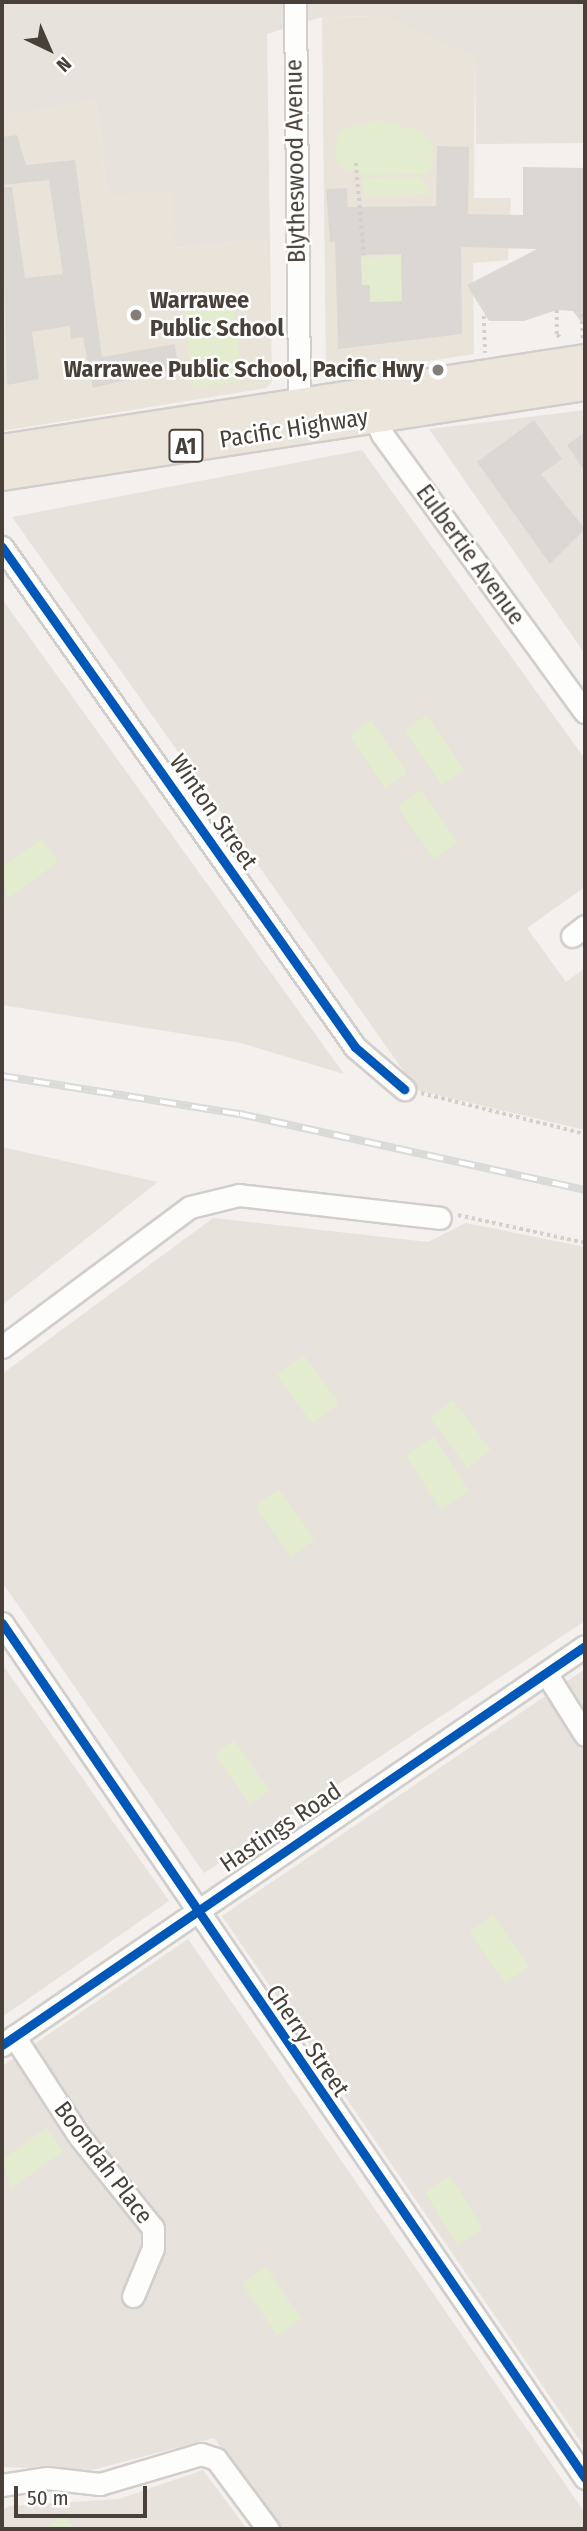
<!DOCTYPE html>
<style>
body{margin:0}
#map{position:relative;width:587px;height:2531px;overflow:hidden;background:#f3f0ed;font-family:"Fira Sans Condensed",sans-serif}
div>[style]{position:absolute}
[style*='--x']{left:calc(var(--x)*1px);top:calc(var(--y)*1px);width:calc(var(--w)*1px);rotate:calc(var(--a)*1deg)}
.residential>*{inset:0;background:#e7e2dc}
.education>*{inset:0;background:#e9e3d9}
.green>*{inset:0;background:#e3eccf;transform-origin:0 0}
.building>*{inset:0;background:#dbd8d4}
.path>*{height:3.5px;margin-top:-1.75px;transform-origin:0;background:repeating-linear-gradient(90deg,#d3d0cc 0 3.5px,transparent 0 7px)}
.roads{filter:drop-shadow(2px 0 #d1cecb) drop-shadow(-2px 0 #d1cecb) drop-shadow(0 2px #d1cecb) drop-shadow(0 -2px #d1cecb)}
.minor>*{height:21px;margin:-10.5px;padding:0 10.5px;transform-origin:10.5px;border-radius:10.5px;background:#fdfdfc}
.highway>*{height:32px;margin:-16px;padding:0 16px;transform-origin:16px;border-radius:16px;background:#ece5dc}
.rail>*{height:8px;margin-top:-4px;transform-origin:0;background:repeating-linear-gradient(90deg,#fff 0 16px,#dadad9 0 32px);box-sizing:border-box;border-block:2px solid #dadad9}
.cycleway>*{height:9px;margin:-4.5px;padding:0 4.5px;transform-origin:4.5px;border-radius:4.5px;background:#0057b8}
.dots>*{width:19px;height:19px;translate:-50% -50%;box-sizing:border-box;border:4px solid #fff;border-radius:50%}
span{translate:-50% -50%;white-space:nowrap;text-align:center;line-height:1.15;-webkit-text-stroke:5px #fff;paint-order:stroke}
.shield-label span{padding:2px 5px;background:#fff;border:2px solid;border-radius:5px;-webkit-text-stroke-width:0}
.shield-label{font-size:23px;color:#494139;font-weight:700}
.street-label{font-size:24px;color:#494139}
.poi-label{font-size:24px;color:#494139;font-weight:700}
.left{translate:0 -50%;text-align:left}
.right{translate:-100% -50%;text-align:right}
.frame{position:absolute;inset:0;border:4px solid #494139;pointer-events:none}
.north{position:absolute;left:14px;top:14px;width:70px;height:70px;-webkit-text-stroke:5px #fff;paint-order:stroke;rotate:136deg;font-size:19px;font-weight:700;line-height:28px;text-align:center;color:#494139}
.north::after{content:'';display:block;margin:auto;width:24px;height:32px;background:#494139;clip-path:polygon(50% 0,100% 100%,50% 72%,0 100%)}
.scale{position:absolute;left:14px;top:2486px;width:133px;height:32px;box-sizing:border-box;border:4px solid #494139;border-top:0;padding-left:9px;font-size:21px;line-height:24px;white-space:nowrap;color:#494139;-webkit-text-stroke:5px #fff;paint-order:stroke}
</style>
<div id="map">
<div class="residential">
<div style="clip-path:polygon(2px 2px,585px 2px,585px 143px,476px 144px,475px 57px,378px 16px,322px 17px,267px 34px,270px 240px,175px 248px,107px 195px,97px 101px,2px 116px)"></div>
<div style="clip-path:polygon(585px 410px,585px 654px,429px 429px)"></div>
<div style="clip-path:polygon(362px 450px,585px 759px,585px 887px,527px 928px,566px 982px,585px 968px,585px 1130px,417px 1090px,12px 517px)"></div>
<div style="clip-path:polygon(2px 599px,344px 1074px,241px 1043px,2px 1005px)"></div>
<div style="clip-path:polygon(2px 1147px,158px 1182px,2px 1305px)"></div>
<div style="clip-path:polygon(213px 1218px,428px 1242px,466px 1223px,585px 1247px,585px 1621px,204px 1873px,2px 1582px,2px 1374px)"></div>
<div style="clip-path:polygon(2px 1664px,169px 1901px,2px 2017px)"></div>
<div style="clip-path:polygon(585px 1669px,585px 2448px,222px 1916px)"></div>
<div style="clip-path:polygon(188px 1939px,585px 2513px,585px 2529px,280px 2529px,214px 2438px,92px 2470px,2px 2467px,2px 2066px)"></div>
<div style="clip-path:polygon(203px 2470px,247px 2529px,2px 2529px,2px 2510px,9px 2506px,119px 2499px)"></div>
</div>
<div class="education">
<div style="clip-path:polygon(386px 16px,475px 57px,474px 198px,511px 198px,508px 260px,473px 263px,474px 354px,326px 377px,322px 17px)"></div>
<div style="clip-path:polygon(97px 101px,107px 195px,173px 192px,175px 248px,270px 240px,272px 382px,266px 388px,2px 431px,2px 116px)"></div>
</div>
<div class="green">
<div style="clip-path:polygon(379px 120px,424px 132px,433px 146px,434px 164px,425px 174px,363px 175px,342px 169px,334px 153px,339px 130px)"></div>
<div style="clip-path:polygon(421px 177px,431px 194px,364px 196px,361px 178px)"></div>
<div style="clip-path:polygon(432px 252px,401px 268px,402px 310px,370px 302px,370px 286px,362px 285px,361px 258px)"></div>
<div style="left:232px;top:294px;width:88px;height:50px;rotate:83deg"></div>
<div style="left:427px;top:715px;width:66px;height:27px;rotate:56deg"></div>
<div style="left:371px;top:720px;width:64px;height:27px;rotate:55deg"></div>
<div style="left:421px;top:790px;width:64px;height:29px;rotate:55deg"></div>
<div style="clip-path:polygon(42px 839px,58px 862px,7px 899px,2px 867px)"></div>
<div style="left:304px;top:1355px;width:60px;height:34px;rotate:54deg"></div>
<div style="left:453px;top:1400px;width:63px;height:29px;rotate:53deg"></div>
<div style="left:434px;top:1437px;width:64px;height:34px;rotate:57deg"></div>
<div style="left:279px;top:1489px;width:62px;height:29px;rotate:55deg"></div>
<div style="left:234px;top:1740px;width:62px;height:24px;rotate:55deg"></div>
<div style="left:493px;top:1915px;width:63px;height:29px;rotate:55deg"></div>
<div style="clip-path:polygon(47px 2128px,63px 2152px,11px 2188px,2px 2159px)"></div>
<div style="left:450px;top:2176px;width:62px;height:30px;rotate:58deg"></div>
<div style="left:266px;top:2267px;width:63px;height:29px;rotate:56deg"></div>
<div style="clip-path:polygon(64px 2515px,74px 2529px,44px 2529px)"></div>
</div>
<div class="building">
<div style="clip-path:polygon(17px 135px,26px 165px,75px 160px,102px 357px,175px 344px,178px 368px,93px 388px,83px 337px,71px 339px,70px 326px,32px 332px,39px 379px,7px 385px,2px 187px,12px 187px,25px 278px,63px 274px,49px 180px,2px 185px,2px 137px)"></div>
<div style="clip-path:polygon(evenodd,437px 146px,469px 147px,468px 214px,523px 215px,523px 167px,585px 168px,585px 327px,573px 311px,557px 310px,524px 321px,489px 321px,467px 285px,537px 249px,461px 247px,462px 334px,338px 349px,335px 241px,330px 242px,326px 189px,347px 188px,348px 207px,436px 206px,437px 146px,401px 254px,402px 301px,370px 302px,370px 285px,362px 285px,361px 255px,401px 254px)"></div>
<div style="clip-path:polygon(534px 420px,562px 459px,541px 474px,585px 529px,550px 564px,477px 462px)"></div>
<div style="clip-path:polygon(585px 432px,585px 472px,567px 445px)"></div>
</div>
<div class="path">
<div style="--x:356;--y:163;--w:93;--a:85.1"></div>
<div style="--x:557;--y:310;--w:25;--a:90"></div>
<div style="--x:557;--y:335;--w:7;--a:34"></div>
<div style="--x:582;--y:314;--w:25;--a:88"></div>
<div style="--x:484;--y:316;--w:37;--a:88"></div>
<div style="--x:421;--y:1093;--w:169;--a:14"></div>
<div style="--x:458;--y:1215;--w:130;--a:12.4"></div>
</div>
<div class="roads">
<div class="minor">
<div style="--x:295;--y:2;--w:402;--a:89.4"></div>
<div style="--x:369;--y:406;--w:31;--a:65"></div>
<div style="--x:382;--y:434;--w:344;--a:53.9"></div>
<div style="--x:2;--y:547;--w:612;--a:54.78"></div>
<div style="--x:355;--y:1047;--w:65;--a:40.6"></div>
<div style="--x:572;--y:936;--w:16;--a:-38"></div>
<div style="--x:2;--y:1347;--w:234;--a:-36.7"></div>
<div style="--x:190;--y:1207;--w:50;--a:-13.8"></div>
<div style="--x:239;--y:1195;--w:202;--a:6.5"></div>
<div style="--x:2;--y:1623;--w:1035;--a:55.71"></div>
<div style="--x:546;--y:1673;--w:73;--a:57.8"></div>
<div style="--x:14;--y:2036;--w:119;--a:57"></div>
<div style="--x:79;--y:2136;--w:118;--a:51.2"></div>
<div style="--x:153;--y:2228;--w:20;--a:90"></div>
<div style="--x:153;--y:2248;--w:52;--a:112.6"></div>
<div style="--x:2;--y:2045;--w:706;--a:-34.39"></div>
<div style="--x:2;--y:2485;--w:46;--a:-8.8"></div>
<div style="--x:47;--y:2478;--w:53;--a:6.5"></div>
<div style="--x:100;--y:2484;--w:105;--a:-16.5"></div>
<div style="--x:201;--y:2454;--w:16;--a:18"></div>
<div style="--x:216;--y:2459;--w:87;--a:53.4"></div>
</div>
<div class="highway">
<div style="--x:2;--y:451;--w:590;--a:-8.78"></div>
<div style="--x:2;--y:474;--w:590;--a:-8.78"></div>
</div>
</div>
<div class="rail">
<div style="--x:2;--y:1076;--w:241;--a:9.1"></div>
<div style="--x:240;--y:1114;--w:353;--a:12.4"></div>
</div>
<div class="cycleway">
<div style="--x:2;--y:547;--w:612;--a:54.78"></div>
<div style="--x:355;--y:1047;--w:65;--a:40.6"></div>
<div style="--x:2;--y:1623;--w:1035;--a:55.71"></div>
<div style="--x:2;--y:2045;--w:706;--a:-34.39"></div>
</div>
<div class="dots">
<div style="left:136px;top:315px;background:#847e78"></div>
<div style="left:438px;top:370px;background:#847e78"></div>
</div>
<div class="shield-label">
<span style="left:186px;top:446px">A1</span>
</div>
<div class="street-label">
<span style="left:296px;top:161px;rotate:-91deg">Blytheswood Avenue</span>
<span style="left:294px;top:429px;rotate:-9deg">Pacific Highway</span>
<span style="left:470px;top:555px;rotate:54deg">Eulbertie Avenue</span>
<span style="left:213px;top:812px;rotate:55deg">Winton Street</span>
<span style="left:281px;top:1828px;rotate:-34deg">Hastings Road</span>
<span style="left:307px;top:2041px;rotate:56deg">Cherry Street</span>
<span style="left:103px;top:2163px;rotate:53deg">Boondah Place</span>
</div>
<div class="poi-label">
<span class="left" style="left:150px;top:315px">Warrawee<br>Public School</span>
<span class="right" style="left:424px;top:370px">Warrawee Public School, Pacific Hwy</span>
</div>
<div class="frame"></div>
<div class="north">N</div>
<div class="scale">50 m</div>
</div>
